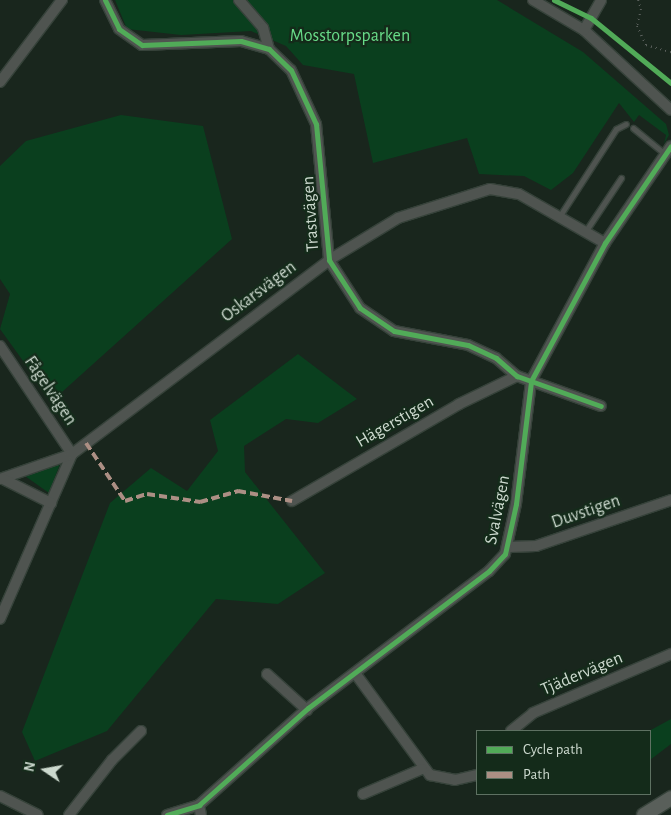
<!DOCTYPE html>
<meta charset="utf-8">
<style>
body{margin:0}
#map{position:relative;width:671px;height:815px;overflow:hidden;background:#19261d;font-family:"Alegreya Sans",sans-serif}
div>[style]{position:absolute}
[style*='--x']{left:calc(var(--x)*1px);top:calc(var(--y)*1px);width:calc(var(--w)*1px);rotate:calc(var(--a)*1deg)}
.green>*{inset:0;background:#0a3f1e}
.path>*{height:2px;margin-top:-1px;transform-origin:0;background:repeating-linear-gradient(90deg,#5a605c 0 1px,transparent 0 5px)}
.roads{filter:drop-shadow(1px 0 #36423a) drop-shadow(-1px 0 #36423a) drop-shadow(0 1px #36423a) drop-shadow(0 -1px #36423a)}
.lane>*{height:5px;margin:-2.5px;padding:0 2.5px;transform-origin:2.5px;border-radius:2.5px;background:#4f5450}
.street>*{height:10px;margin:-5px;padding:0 5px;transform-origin:5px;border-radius:5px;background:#4f5450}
.secondary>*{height:14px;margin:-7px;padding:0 7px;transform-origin:7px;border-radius:7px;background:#595f5a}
.quiet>*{height:4px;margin-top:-2px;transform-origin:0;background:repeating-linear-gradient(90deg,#ac8f84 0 8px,transparent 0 12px)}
.cycleway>*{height:5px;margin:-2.5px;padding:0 2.5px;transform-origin:2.5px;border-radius:2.5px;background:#51ab58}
span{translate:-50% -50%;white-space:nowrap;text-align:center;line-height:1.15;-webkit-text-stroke:4.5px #142b1a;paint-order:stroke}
.park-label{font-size:18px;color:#68db88}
.street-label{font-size:18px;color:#ccd9ce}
.legend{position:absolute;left:476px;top:730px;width:175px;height:65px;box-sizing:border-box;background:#142b1a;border:1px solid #5e7162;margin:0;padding:6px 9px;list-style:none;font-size:15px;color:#ccd9ce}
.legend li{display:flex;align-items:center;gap:10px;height:25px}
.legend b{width:25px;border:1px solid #5e7162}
.north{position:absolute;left:20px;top:745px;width:50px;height:50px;-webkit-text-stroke:4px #142b1a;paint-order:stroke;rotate:282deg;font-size:14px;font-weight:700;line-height:20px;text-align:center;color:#ccd9ce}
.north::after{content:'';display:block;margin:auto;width:18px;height:22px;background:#ccd9ce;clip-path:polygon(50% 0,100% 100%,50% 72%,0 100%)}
</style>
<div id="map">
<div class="green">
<div style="clip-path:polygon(115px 0,497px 0,583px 52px,666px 124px,669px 135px,664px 144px,666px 135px,639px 115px,634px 122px,619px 103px,573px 173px,551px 190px,524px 176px,479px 174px,467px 138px,373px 163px,354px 74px,303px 65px,286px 46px,251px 31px,181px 35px,127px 29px)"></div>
<div style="clip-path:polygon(121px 115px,203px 126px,232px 239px,52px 401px,0 329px,10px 294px,0 279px,0 166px,26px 141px)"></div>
<div style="clip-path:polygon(298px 354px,357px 399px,318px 423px,286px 419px,244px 446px,245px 472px,325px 573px,278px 604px,216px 599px,107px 731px,35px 761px,22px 732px,110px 503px,151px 468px,187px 491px,218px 451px,210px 420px)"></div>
<div style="clip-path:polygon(60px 464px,49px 493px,25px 476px)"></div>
<div style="clip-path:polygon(671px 719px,671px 744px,650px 760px,649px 731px)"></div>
</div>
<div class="path">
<div style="--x:638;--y:0;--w:9;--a:72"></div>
<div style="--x:641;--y:9;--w:17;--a:103"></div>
<div style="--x:637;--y:26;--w:21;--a:65"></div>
<div style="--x:646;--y:45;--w:26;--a:16"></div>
</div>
<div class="roads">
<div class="lane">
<div style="--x:633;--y:128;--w:41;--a:39.1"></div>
<div style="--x:559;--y:217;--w:105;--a:-57.1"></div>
<div style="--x:616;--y:129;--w:11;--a:-27"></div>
<div style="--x:585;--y:232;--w:65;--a:-56.3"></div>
</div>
<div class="street">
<div style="--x:105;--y:0;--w:32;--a:64"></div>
<div style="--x:119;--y:29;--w:28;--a:35"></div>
<div style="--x:142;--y:45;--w:99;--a:-2.3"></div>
<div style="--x:241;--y:41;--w:29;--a:16"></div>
<div style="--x:269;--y:49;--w:30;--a:44"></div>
<div style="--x:291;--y:70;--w:60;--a:65.2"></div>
<div style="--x:316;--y:124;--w:137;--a:84.5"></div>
<div style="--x:329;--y:260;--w:57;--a:57.1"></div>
<div style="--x:360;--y:308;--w:41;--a:34.1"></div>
<div style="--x:394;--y:331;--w:75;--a:10.7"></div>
<div style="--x:468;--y:345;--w:31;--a:25"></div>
<div style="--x:496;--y:358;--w:28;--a:41"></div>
<div style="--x:517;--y:376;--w:89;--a:19.7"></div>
<div style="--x:239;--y:0;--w:37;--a:49"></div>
<div style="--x:263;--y:28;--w:22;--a:74"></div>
<div style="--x:533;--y:0;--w:59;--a:30.5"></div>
<div style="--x:584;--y:30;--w:118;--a:42.6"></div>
<div style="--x:584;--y:30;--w:34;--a:-60"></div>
<div style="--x:0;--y:82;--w:103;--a:-52.9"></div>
<div style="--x:0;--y:346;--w:130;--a:56.3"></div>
<div style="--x:72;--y:454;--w:180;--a:113.6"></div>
<div style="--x:0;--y:479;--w:76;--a:-19.1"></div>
<div style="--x:72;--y:454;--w:322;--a:-37"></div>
<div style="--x:329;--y:260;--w:81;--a:-31.3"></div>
<div style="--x:398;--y:218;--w:96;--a:-17.5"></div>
<div style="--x:490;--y:189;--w:29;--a:10"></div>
<div style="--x:519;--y:194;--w:99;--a:29.7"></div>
<div style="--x:3;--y:479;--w:54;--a:26.6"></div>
<div style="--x:292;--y:501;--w:193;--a:-30.1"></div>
<div style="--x:459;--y:404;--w:64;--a:-25.8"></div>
<div style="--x:509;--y:547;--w:27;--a:-2"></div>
<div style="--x:536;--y:546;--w:143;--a:-18.8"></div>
<div style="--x:355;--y:673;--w:127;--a:53.7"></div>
<div style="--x:430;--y:775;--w:25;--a:11"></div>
<div style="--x:455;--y:780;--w:23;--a:-13"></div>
<div style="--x:267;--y:674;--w:54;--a:42"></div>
<div style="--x:511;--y:731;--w:28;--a:-39"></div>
<div style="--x:533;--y:713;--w:150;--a:-23.1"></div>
<div style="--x:363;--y:794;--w:64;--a:-23"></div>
<div style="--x:0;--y:796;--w:42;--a:26.6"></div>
<div style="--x:199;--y:805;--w:10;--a:79"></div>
<div style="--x:69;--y:815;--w:70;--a:-52"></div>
<div style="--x:112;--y:760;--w:41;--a:-45"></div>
<div style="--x:167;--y:815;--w:34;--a:-17"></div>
<div style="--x:199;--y:805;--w:146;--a:-41.7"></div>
<div style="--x:308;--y:708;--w:227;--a:-37.1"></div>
<div style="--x:489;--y:571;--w:23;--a:-47"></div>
<div style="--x:505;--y:554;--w:51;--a:-77.6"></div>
<div style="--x:516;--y:504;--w:124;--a:-83"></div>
<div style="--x:531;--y:381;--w:157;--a:-61.8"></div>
<div style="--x:605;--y:243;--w:117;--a:-55.8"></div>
</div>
<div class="secondary">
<div style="--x:644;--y:815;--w:32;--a:-32"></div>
</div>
</div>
<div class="quiet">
<div style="--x:86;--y:443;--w:70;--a:56.1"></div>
<div style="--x:125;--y:501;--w:23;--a:-18"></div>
<div style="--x:147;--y:494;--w:54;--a:8.6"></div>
<div style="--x:200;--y:502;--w:40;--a:-16"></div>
<div style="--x:238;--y:491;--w:55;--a:10.5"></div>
</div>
<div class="cycleway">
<div style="--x:105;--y:0;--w:32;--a:64"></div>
<div style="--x:119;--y:29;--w:28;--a:35"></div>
<div style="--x:142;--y:45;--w:99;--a:-2.3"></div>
<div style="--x:241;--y:41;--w:29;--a:16"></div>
<div style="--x:269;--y:49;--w:30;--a:44"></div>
<div style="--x:291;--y:70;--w:60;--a:65.2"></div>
<div style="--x:316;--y:124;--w:137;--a:84.5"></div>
<div style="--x:329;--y:260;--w:57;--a:57.1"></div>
<div style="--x:360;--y:308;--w:41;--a:34.1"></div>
<div style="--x:394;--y:331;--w:75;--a:10.7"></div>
<div style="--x:468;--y:345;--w:31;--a:25"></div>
<div style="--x:496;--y:358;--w:28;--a:41"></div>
<div style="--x:517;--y:376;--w:89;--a:19.7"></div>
<div style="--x:554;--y:0;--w:41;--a:25.9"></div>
<div style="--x:591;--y:18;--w:103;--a:39.1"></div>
<div style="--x:167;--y:815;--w:34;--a:-17"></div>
<div style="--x:199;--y:805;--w:146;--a:-41.7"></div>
<div style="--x:308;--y:708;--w:227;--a:-37.1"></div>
<div style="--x:489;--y:571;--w:23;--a:-47"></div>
<div style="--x:505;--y:554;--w:51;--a:-77.6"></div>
<div style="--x:516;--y:504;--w:124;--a:-83"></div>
<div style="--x:531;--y:381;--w:157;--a:-61.8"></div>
<div style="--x:605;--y:243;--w:117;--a:-55.8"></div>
</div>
<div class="park-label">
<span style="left:350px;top:36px">Mosstorpsparken</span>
</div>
<div class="street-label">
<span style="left:311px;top:214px;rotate:-94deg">Trastvägen</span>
<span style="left:259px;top:292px;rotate:-37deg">Oskarsvägen</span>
<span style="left:50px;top:391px;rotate:56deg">Fågelvägen</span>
<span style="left:395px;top:422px;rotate:-30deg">Hägerstigen</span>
<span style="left:498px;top:510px;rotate:-79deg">Svalvägen</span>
<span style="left:586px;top:512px;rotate:-19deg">Duvstigen</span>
<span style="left:582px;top:674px;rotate:-23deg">Tjädervägen</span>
</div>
<ul class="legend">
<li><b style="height:6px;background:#51ab58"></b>Cycle path</li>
<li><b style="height:6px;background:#ac8f84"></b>Path</li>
</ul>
<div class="north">N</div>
</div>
